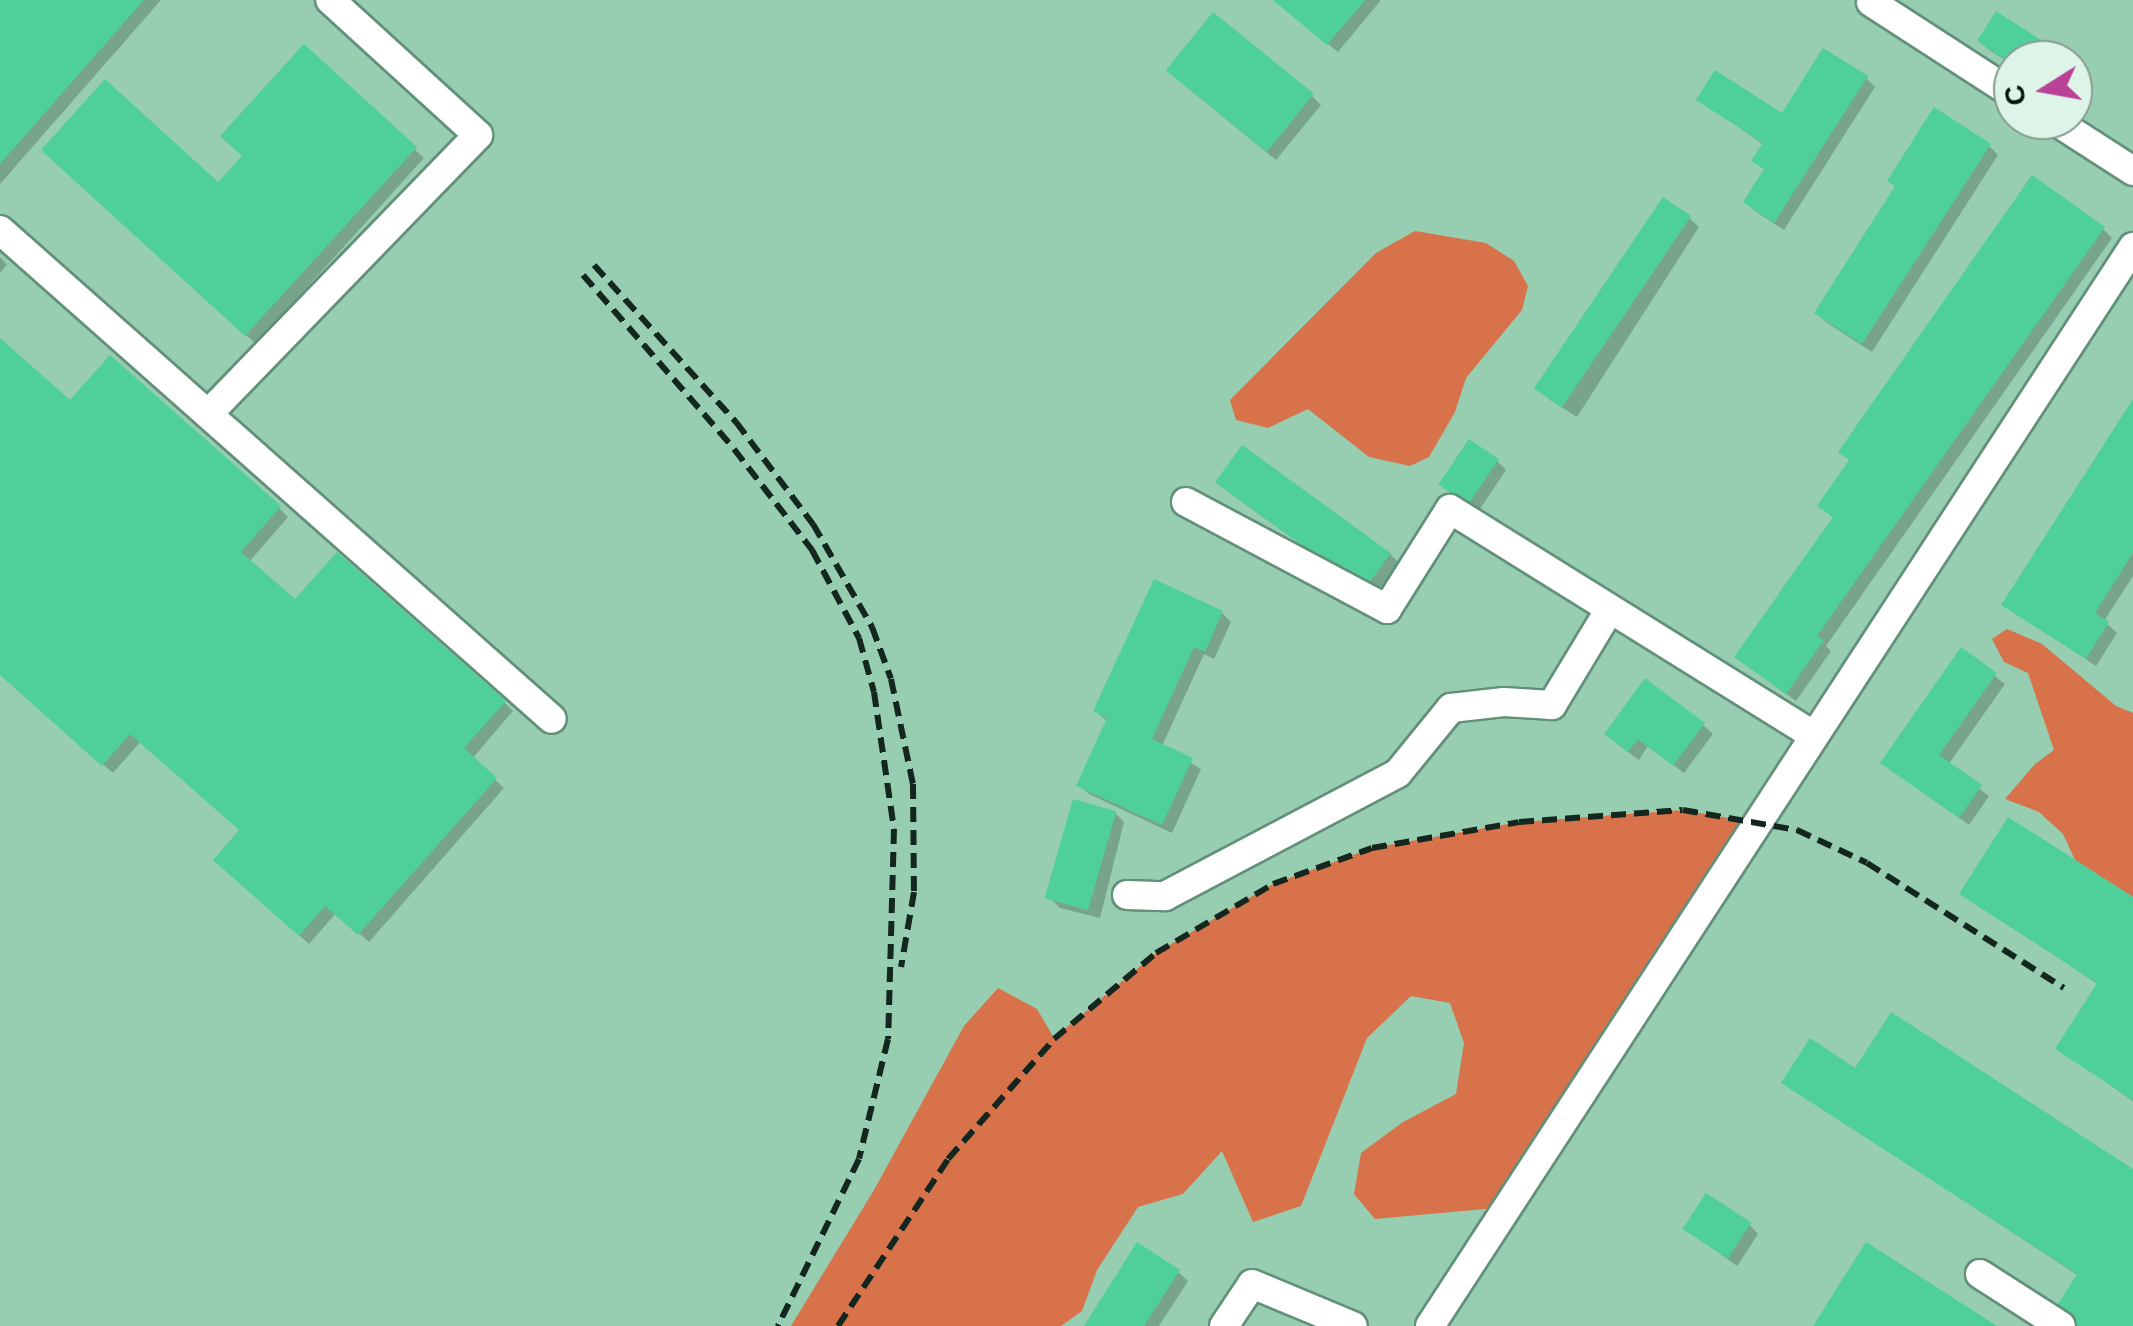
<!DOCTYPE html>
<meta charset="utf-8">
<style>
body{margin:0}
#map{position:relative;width:2133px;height:1326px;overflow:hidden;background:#abdbc1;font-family:"DM Sans",sans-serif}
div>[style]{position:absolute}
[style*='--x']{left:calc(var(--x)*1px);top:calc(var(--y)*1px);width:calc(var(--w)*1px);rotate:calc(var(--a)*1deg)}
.built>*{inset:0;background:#97cdb1}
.forest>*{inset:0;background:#d8724a}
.shadow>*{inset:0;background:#0003}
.building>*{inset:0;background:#4fcf99;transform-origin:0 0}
.roads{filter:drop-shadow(2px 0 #629079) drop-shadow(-2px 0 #629079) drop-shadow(0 2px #629079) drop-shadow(0 -2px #629079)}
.minor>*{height:28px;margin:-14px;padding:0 14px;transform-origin:14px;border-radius:14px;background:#fff}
.rail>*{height:6px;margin-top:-3px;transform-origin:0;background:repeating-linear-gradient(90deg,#14271e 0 15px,transparent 0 23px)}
span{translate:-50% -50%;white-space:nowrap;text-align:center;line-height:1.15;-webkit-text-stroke:9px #ddf5e8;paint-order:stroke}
.north{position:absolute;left:1993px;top:40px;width:100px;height:100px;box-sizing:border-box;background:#ddf5e8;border:2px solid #869b90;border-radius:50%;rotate:259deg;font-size:28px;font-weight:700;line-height:40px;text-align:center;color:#03130b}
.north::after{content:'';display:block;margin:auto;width:35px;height:45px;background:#ba4296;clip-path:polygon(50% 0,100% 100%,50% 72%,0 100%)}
</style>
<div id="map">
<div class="built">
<div style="clip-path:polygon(evenodd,0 0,2133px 0,2133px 1326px,0 1326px,0 0,2013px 60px,2073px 60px,2073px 120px,2013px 120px,2013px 60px)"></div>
</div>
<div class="forest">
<div style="clip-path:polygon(1415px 231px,1486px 243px,1514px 261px,1528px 286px,1522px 310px,1466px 378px,1455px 412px,1429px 457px,1410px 466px,1369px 457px,1308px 409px,1268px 428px,1236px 420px,1230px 400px,1376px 253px)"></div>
<div style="clip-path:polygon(2007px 629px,2042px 644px,2116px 706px,2133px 713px,2133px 897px,2075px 860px,2063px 834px,2039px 812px,2005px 799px,2035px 764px,2054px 750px,2028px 673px,2004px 662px,1992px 639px)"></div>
<div style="clip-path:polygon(1683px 810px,1757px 823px,1507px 1207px,1375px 1219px,1354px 1194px,1361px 1153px,1403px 1122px,1456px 1094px,1464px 1043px,1450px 1003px,1411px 996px,1367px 1038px,1301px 1206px,1253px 1222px,1222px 1151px,1183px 1194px,1138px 1207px,1097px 1270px,1082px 1311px,1061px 1326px,791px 1326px,874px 1190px,964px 1026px,998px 988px,1037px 1009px,1054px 1038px,1156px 953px,1273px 884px,1372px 848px,1519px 822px)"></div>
</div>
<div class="shadow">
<div style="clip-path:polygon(0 0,161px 0,0 184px)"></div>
<div style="clip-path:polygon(1274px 0,1381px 0,1338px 52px)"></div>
<div style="clip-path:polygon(1997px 15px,2054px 51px,2062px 60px,2013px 60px,2013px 65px,1989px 50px,1980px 41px)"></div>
<div style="clip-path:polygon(304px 47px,424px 158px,256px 344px,53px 159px,218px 186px,245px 156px)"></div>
<div style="clip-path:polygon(1866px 78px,1875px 87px,1784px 230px,1755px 211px,1746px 202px,1766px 171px,1754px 160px,1764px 145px,1699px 99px,1783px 117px)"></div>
<div style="clip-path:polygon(1178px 80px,1312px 96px,1321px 105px,1276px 160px)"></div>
<div style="clip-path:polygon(1989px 146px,1998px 155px,1872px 352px,1826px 322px,1817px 313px)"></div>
<div style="clip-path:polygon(1689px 218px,1699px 227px,1577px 417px,1550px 400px,1541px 391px)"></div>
<div style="clip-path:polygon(2103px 229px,2112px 238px,1826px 646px,1831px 651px,1796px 701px,1747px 666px,1738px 657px,1835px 519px,1820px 506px)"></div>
<div style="clip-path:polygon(0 257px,7px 265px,0 273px)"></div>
<div style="clip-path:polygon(0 342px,71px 404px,279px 508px,288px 517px,249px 562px,295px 603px,504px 702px,513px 711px,472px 759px,504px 788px,369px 942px,336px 913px,309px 944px,225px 869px,242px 831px,141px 741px,113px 773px,0 673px)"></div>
<div style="clip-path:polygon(2133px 403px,2133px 576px,2104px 621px,2117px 633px,2096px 666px,2004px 604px)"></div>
<div style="clip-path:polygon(1497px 461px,1506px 470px,1478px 512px,1451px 494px)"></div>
<div style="clip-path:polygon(1228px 492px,1390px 554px,1399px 563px,1375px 597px)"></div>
<div style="clip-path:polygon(1222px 613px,1231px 622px,1214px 659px,1204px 654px,1162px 746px,1201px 769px,1172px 833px,1089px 794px,1079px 785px,1108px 722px,1096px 711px)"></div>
<div style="clip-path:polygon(1962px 650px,2005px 684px,1948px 765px,1989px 796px,1969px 825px,1883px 762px)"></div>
<div style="clip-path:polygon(1703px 725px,1713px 734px,1684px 773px,1648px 746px,1639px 760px,1616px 743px)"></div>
<div style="clip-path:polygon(1115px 813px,1124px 822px,1100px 918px,1060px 908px,1050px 898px)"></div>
<div style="clip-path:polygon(1962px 893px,2133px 900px,2133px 1101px,2058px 1049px,2099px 985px)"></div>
<div style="clip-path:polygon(1856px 1071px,2133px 1172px,2133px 1326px,2079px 1276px,1784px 1083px)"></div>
<div style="clip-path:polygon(1749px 1224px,1758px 1234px,1737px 1266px,1686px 1229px)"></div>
<div style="clip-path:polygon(1178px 1272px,1188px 1281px,1159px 1326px,1087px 1326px)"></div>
</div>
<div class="building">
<div style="clip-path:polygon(0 0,144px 0,0 164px)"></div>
<div style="clip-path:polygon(1273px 0,1365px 0,1327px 45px)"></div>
<div style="clip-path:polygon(1996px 11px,2055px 49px,2048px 60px,2013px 60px,2013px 65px,1977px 41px)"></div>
<div style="left:1213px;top:12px;width:130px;height:75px;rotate:39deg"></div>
<div style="clip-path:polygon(304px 44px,417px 147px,245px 336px,41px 150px,105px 79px,218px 182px,242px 156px,220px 136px)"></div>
<div style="clip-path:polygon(1823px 48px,1868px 76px,1774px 223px,1743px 202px,1764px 169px,1751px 161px,1763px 143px,1696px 100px,1715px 70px,1782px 113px)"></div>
<div style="clip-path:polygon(1934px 107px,1991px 144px,1862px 344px,1814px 313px,1895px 186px,1887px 181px)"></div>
<div style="clip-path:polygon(2032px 175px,2105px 227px,1817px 636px,1824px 640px,1786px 694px,1734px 657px,1833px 517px,1817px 506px,1849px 460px,1838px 452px)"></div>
<div style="left:1663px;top:197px;width:34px;height:231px;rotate:34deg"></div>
<div style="clip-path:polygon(0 338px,70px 400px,110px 355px,281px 506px,241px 552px,295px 599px,337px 552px,506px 701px,464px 748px,497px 778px,358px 935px,325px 906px,299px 936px,213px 860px,239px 830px,130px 734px,102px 766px,0 675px)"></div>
<div style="clip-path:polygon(2133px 399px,2133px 553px,2095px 613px,2109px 622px,2086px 659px,2001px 605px)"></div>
<div style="left:1469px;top:439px;width:36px;height:55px;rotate:34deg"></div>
<div style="left:1242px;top:445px;width:184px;height:46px;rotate:36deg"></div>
<div style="clip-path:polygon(1154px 579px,1223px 611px,1205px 652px,1194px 647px,1152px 739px,1193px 758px,1162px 825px,1076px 786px,1107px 718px,1093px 711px)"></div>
<div style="clip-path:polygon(1961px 647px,1997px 673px,1939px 755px,1982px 785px,1959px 818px,1880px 763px)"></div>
<div style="clip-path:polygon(1645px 678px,1705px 723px,1673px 766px,1638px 739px,1628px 752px,1604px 734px)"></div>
<div style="left:1073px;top:799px;width:45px;height:103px;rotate:16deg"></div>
<div style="clip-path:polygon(2008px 817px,2133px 897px,2133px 1100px,2055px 1049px,2097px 983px,1959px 894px)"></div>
<div style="clip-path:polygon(1891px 1012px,2133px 1169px,2133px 1326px,2074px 1326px,2053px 1312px,2077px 1274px,1781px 1083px,1810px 1038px,1855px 1068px)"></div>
<div style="left:1706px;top:1193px;width:54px;height:43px;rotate:33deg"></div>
<div style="clip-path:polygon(1137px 1242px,1180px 1270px,1144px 1326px,1084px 1326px)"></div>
<div style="clip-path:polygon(1866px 1242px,1997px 1326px,1813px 1326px)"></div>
</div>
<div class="roads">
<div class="minor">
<div style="--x:1871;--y:2;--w:169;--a:32.9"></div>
<div style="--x:2054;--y:120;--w:94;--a:32.8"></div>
<div style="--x:0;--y:230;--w:737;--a:41.54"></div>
<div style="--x:208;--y:414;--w:388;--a:-45.9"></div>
<div style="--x:478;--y:135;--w:200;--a:-137.6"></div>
<div style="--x:1186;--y:502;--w:228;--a:28"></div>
<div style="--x:1387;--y:609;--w:118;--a:-57.8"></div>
<div style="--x:1450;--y:509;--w:429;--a:31.9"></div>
<div style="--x:1127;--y:895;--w:38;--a:2"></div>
<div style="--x:1165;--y:896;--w:263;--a:-27.8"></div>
<div style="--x:1398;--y:773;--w:84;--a:-50.8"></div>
<div style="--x:1451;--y:708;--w:53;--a:-6.5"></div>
<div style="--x:1504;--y:702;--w:48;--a:3.6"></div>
<div style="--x:1552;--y:705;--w:112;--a:-58.9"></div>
<div style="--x:1980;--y:1274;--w:96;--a:32.7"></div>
<div style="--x:1224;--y:1326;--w:50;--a:-56.3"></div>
<div style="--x:1252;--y:1284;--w:109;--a:22.6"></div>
<div style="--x:1430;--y:1326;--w:1288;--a:-56.91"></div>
</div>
</div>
<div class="rail">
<div style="--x:594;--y:265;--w:212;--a:47.9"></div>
<div style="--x:736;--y:422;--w:128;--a:53"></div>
<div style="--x:813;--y:524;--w:119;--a:60.2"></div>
<div style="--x:872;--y:627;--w:55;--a:69.9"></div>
<div style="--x:891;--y:679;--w:107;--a:78.2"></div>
<div style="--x:913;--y:784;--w:108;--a:89.5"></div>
<div style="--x:914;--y:892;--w:76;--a:99.8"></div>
<div style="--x:583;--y:275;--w:230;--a:49"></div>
<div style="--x:734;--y:449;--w:128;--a:52.3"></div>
<div style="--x:812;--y:550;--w:100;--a:61.9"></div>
<div style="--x:859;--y:638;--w:56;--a:74.5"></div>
<div style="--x:874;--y:692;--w:138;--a:81.7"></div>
<div style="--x:894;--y:829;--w:210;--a:91.6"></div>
<div style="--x:888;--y:1039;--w:123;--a:103.6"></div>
<div style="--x:859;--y:1159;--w:186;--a:115.9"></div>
<div style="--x:838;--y:1326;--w:200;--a:-56.6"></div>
<div style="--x:948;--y:1159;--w:160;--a:-48.5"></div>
<div style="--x:1054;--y:1039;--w:133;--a:-40.1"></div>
<div style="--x:1156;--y:953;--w:136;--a:-30.5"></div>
<div style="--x:1273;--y:884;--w:105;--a:-20"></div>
<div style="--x:1372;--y:848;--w:149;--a:-10"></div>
<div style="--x:1519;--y:822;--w:164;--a:-4.2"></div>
<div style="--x:1683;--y:810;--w:116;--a:10"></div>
<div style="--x:1797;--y:830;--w:77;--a:25.2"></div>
<div style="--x:1867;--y:863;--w:233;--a:32.4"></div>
</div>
<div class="north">С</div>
</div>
